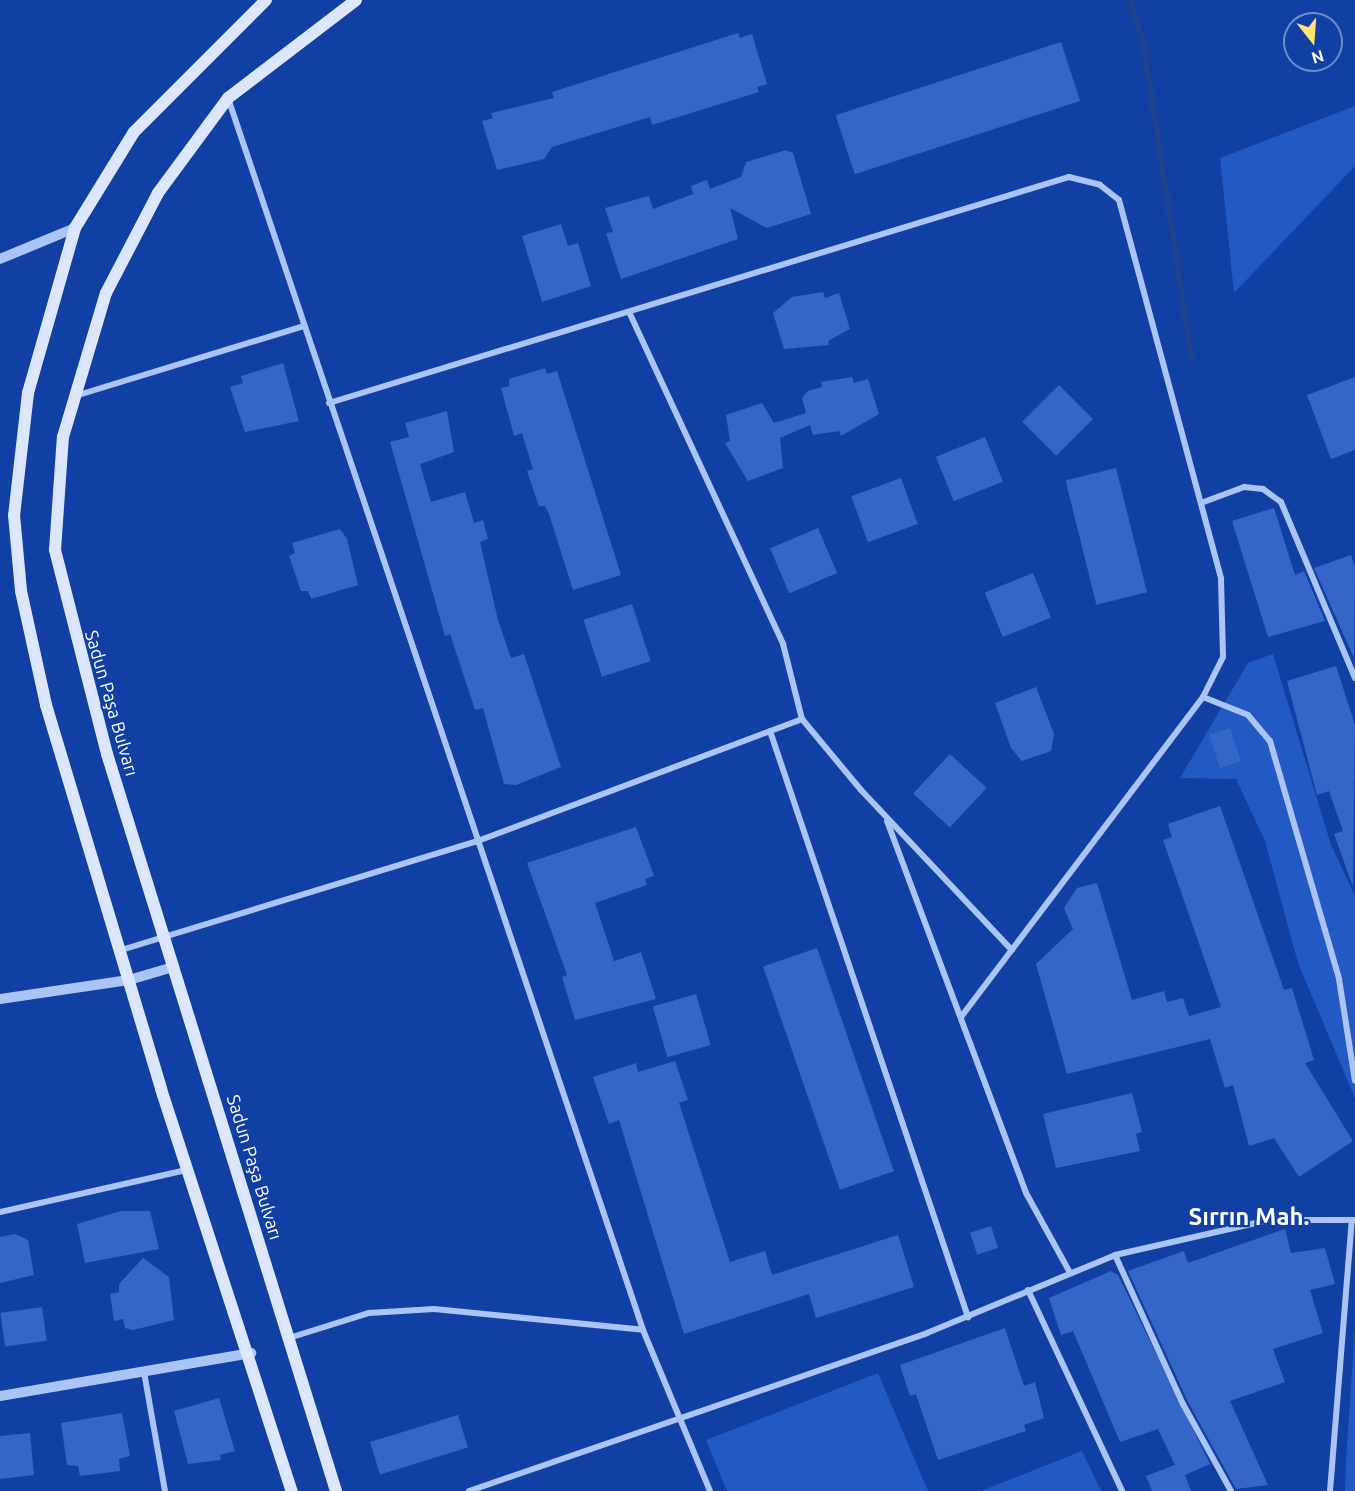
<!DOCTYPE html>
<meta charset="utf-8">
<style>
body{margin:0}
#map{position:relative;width:1355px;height:1491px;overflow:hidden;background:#1040a3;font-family:Ubuntu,sans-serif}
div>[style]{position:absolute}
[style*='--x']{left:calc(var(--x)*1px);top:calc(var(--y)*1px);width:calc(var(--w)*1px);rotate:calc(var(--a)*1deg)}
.green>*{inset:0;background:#2359c2}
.stream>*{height:6px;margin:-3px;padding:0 3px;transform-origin:3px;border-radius:3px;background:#1f428e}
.building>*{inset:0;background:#3466c8;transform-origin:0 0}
.minor>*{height:6px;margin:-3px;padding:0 3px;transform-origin:3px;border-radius:3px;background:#abc4f6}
.tertiary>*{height:10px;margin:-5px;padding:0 5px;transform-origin:5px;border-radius:5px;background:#abc4f6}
.secondary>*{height:12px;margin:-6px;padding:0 6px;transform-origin:6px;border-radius:6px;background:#dce7fe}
span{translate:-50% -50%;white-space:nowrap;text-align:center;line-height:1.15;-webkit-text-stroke:4.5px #1040a3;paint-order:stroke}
.street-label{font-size:18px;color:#fff}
.district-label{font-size:24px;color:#fff;font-weight:700}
.north{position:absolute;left:1283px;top:12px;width:60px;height:60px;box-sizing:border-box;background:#1040a3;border:2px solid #708cc8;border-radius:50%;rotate:163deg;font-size:16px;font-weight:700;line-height:24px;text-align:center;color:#fff}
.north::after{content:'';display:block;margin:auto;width:21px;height:27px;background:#ffe56f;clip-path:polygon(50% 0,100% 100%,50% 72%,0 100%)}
</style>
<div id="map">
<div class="green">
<div style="clip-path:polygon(1355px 106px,1355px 166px,1234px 293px,1220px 158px)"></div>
<div style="clip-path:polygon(1273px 654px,1331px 845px,1355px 896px,1355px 1098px,1298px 963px,1265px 841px,1236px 779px,1180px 778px,1248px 663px)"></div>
<div style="clip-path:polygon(1355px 1328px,1355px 1491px,1345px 1491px,1346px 1459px)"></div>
<div style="clip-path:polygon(878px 1373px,928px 1491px,727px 1491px,706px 1440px)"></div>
<div style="clip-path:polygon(1082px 1451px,1101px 1491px,981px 1491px)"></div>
</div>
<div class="stream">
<div style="--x:1130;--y:0;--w:43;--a:72.4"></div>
<div style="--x:1143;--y:41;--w:323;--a:81.3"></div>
</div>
<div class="building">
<div style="clip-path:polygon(738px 33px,740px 38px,752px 34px,767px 84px,757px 87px,759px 92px,652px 125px,650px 117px,552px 147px,544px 159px,497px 170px,482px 121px,493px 118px,491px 113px,554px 98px,552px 92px)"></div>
<div style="left:1061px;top:42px;width:62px;height:237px;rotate:72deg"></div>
<div style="clip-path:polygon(786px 150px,793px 153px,811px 214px,767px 228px,730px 208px,738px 239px,621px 279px,606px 233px,613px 232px,605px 208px,649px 196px,653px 209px,693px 194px,691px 186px,707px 180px,710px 189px,741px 177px,746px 162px)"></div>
<div style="clip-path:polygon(561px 224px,568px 246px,578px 243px,591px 286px,542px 302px,522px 236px)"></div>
<div style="clip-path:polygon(823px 292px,825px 298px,839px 293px,850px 329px,828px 341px,829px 345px,784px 349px,773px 313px,792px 297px)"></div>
<div style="clip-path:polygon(283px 363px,299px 421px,245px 432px,230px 387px,243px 383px,241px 376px)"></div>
<div style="clip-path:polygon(545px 368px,547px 374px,557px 371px,621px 575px,573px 590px,549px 514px,545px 506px,539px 506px,527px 471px,533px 469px,522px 433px,514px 436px,501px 388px,509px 386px,509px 379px)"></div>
<div style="clip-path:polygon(852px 377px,854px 383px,868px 379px,879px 414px,841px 436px,839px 431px,813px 435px,810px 425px,780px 438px,783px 468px,748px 481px,725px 443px,730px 441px,726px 415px,762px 403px,774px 423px,806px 413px,802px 398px,808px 391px,822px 387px,821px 382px)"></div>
<div style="clip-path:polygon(1355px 377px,1355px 450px,1331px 459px,1307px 395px)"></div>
<div style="left:1059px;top:385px;width:48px;height:52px;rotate:45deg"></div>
<div style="clip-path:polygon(447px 411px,454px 452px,420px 464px,431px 502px,465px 492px,474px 523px,483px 520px,488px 539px,480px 542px,498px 620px,511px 658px,524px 654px,561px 767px,516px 785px,504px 784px,483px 708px,475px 710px,450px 634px,445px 636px,390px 442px,409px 437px,405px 423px)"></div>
<div style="left:985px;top:437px;width:48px;height:53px;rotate:68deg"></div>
<div style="left:1116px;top:468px;width:128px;height:52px;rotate:76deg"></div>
<div style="left:901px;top:478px;width:49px;height:53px;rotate:70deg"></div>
<div style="clip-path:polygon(1274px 508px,1295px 575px,1304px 571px,1325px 621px,1268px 637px,1232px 521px)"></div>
<div style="left:818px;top:528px;width:49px;height:52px;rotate:67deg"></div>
<div style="clip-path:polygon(340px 529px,347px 539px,358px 585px,311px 599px,308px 591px,301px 591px,289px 556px,295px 553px,292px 543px)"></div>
<div style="clip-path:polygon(1351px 555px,1355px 567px,1354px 658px,1314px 568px)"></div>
<div style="left:1033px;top:573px;width:48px;height:52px;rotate:68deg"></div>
<div style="left:632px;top:604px;width:60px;height:51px;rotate:72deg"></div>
<div style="clip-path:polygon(1336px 666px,1355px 725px,1353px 887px,1334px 834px,1343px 831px,1329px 791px,1317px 795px,1287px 681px)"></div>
<div style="clip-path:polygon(1036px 687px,1054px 734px,1051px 751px,1022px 761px,1011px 748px,995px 703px)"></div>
<div style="left:1230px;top:728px;width:35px;height:22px;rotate:72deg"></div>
<div style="left:950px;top:754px;width:50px;height:54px;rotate:43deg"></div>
<div style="clip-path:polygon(1220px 806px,1284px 990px,1292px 988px,1314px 1060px,1305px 1063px,1353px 1141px,1299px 1177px,1274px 1138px,1249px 1146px,1233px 1085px,1225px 1088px,1210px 1039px,1067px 1074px,1036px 964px,1073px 929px,1064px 908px,1077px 888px,1097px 883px,1132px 1000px,1164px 991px,1167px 1002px,1183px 998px,1189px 1016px,1221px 1007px,1163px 840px,1172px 837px,1168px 824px)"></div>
<div style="clip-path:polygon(636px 827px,654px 876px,645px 879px,647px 885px,595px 903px,614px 961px,641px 952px,656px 999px,575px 1020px,562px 977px,567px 975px,527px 863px)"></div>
<div style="left:817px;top:948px;width:236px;height:57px;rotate:71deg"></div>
<div style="left:696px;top:994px;width:53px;height:45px;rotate:74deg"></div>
<div style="clip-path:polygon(675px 1061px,688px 1100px,679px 1103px,730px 1262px,765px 1251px,772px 1275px,898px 1235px,914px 1287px,816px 1318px,809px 1294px,684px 1334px,619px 1120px,609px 1124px,593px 1077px,636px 1063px,638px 1072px)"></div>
<div style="clip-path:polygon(1132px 1093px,1142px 1132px,1136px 1134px,1140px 1151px,1056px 1168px,1043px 1114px)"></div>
<div style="clip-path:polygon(121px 1211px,150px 1211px,159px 1249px,85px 1263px,77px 1224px)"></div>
<div style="left:991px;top:1226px;width:23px;height:22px;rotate:72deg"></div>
<div style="clip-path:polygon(1285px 1229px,1291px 1253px,1325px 1248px,1335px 1284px,1310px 1290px,1323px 1333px,1273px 1349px,1285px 1382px,1230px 1401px,1268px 1485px,1236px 1489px,1188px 1402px,1128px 1271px,1184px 1251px,1188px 1263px)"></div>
<div style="clip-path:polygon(15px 1234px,28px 1240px,34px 1275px,0 1283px,0 1237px)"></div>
<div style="clip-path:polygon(143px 1258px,169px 1277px,174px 1320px,133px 1330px,125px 1328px,123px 1319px,114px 1321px,110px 1294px,119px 1292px,119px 1284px)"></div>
<div style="clip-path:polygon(1111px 1271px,1118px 1275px,1210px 1464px,1185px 1475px,1191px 1491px,1152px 1491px,1146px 1476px,1175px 1465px,1158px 1429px,1120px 1442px,1073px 1331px,1061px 1335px,1049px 1298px)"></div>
<div style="left:42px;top:1307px;width:34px;height:42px;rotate:82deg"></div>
<div style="clip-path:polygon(1005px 1328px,1024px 1386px,1035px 1382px,1044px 1418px,1024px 1425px,1026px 1431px,938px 1460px,916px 1394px,910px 1396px,900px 1365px)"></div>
<div style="clip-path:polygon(219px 1398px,235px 1451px,220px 1455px,221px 1460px,188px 1464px,174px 1411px)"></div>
<div style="clip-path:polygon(122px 1413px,130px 1456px,119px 1459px,120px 1471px,80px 1476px,78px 1466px,67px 1465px,61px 1423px)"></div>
<div style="left:458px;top:1415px;width:34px;height:92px;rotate:73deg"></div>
<div style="clip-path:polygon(30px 1433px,34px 1475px,0 1479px,0 1436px)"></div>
</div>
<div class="minor">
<div style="--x:228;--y:98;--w:1300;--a:71.38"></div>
<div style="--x:643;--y:1330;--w:174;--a:67.4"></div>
<div style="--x:630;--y:314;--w:364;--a:65.1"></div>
<div style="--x:783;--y:644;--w:77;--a:75.8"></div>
<div style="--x:802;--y:719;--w:92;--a:50.3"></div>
<div style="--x:861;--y:790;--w:220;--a:46.7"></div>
<div style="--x:75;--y:396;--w:239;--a:-17"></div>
<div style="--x:329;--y:403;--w:774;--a:-16.98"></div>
<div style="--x:1069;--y:177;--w:32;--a:14"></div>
<div style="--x:1100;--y:185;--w:24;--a:38"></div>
<div style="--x:1119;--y:200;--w:392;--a:74.9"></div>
<div style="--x:1221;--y:579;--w:78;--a:88.5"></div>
<div style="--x:1223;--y:657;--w:45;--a:116.6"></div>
<div style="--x:1203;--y:697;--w:401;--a:127.1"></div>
<div style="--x:1201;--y:503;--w:46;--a:-20.4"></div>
<div style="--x:1244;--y:487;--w:19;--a:6"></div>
<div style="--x:1263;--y:489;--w:22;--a:36"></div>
<div style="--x:1281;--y:502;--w:191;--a:67.2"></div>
<div style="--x:1203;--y:697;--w:48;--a:21.8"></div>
<div style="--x:1248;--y:715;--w:34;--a:50"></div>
<div style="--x:1270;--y:741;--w:248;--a:73.8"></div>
<div style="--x:1339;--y:979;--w:103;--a:81.1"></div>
<div style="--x:770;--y:731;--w:619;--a:71.33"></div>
<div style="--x:887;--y:821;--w:397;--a:69.5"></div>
<div style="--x:1026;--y:1193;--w:89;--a:61.1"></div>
<div style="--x:118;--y:951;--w:373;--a:-17"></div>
<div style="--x:475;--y:842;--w:349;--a:-20.6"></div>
<div style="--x:0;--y:1212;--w:192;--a:-12.7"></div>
<div style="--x:1115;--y:1255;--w:164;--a:65.5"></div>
<div style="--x:1183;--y:1404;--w:99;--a:61.1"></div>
<div style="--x:1028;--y:1290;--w:222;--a:64.9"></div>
<div style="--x:289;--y:1338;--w:84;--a:-17.4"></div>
<div style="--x:369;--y:1313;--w:65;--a:-3.5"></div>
<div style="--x:434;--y:1309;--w:210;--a:5.7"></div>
<div style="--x:144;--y:1372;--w:121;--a:80"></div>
<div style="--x:469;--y:1491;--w:484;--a:-19"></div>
<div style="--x:927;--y:1333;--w:204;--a:-22.5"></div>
<div style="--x:1115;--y:1255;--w:158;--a:-12.8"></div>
<div style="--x:1269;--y:1220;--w:86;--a:0"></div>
<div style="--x:1330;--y:1491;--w:272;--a:-85.4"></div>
</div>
<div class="tertiary">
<div style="--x:0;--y:259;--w:81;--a:-22.5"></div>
<div style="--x:0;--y:999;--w:130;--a:-8.4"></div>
<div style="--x:129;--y:980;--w:46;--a:-16.5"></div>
<div style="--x:0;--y:1396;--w:255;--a:-9.7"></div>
</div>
<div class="secondary">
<div style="--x:266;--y:0;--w:187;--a:135"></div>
<div style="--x:134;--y:132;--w:113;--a:121.6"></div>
<div style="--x:75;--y:228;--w:172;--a:105.9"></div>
<div style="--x:28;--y:393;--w:123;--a:96.5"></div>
<div style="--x:14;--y:515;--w:76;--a:84.7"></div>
<div style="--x:21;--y:591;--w:117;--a:77.6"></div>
<div style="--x:46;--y:705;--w:401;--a:73.3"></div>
<div style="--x:161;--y:1089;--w:423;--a:72"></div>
<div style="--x:336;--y:1491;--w:772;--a:-107.26"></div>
<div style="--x:107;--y:754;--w:211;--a:-104.3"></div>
<div style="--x:55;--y:550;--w:113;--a:-86"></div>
<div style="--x:63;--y:437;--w:150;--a:-73.4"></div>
<div style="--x:106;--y:293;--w:113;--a:-62.5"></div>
<div style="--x:158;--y:193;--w:118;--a:-53.6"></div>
<div style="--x:228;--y:98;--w:161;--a:-37.4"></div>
</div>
<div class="street-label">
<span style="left:112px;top:703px;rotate:74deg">Sadun Paşa Bulvarı</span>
<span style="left:255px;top:1167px;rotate:73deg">Sadun Paşa Bulvarı</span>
</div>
<div class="district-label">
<span style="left:1249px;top:1217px">Sırrın Mah.</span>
</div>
<div class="north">N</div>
</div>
